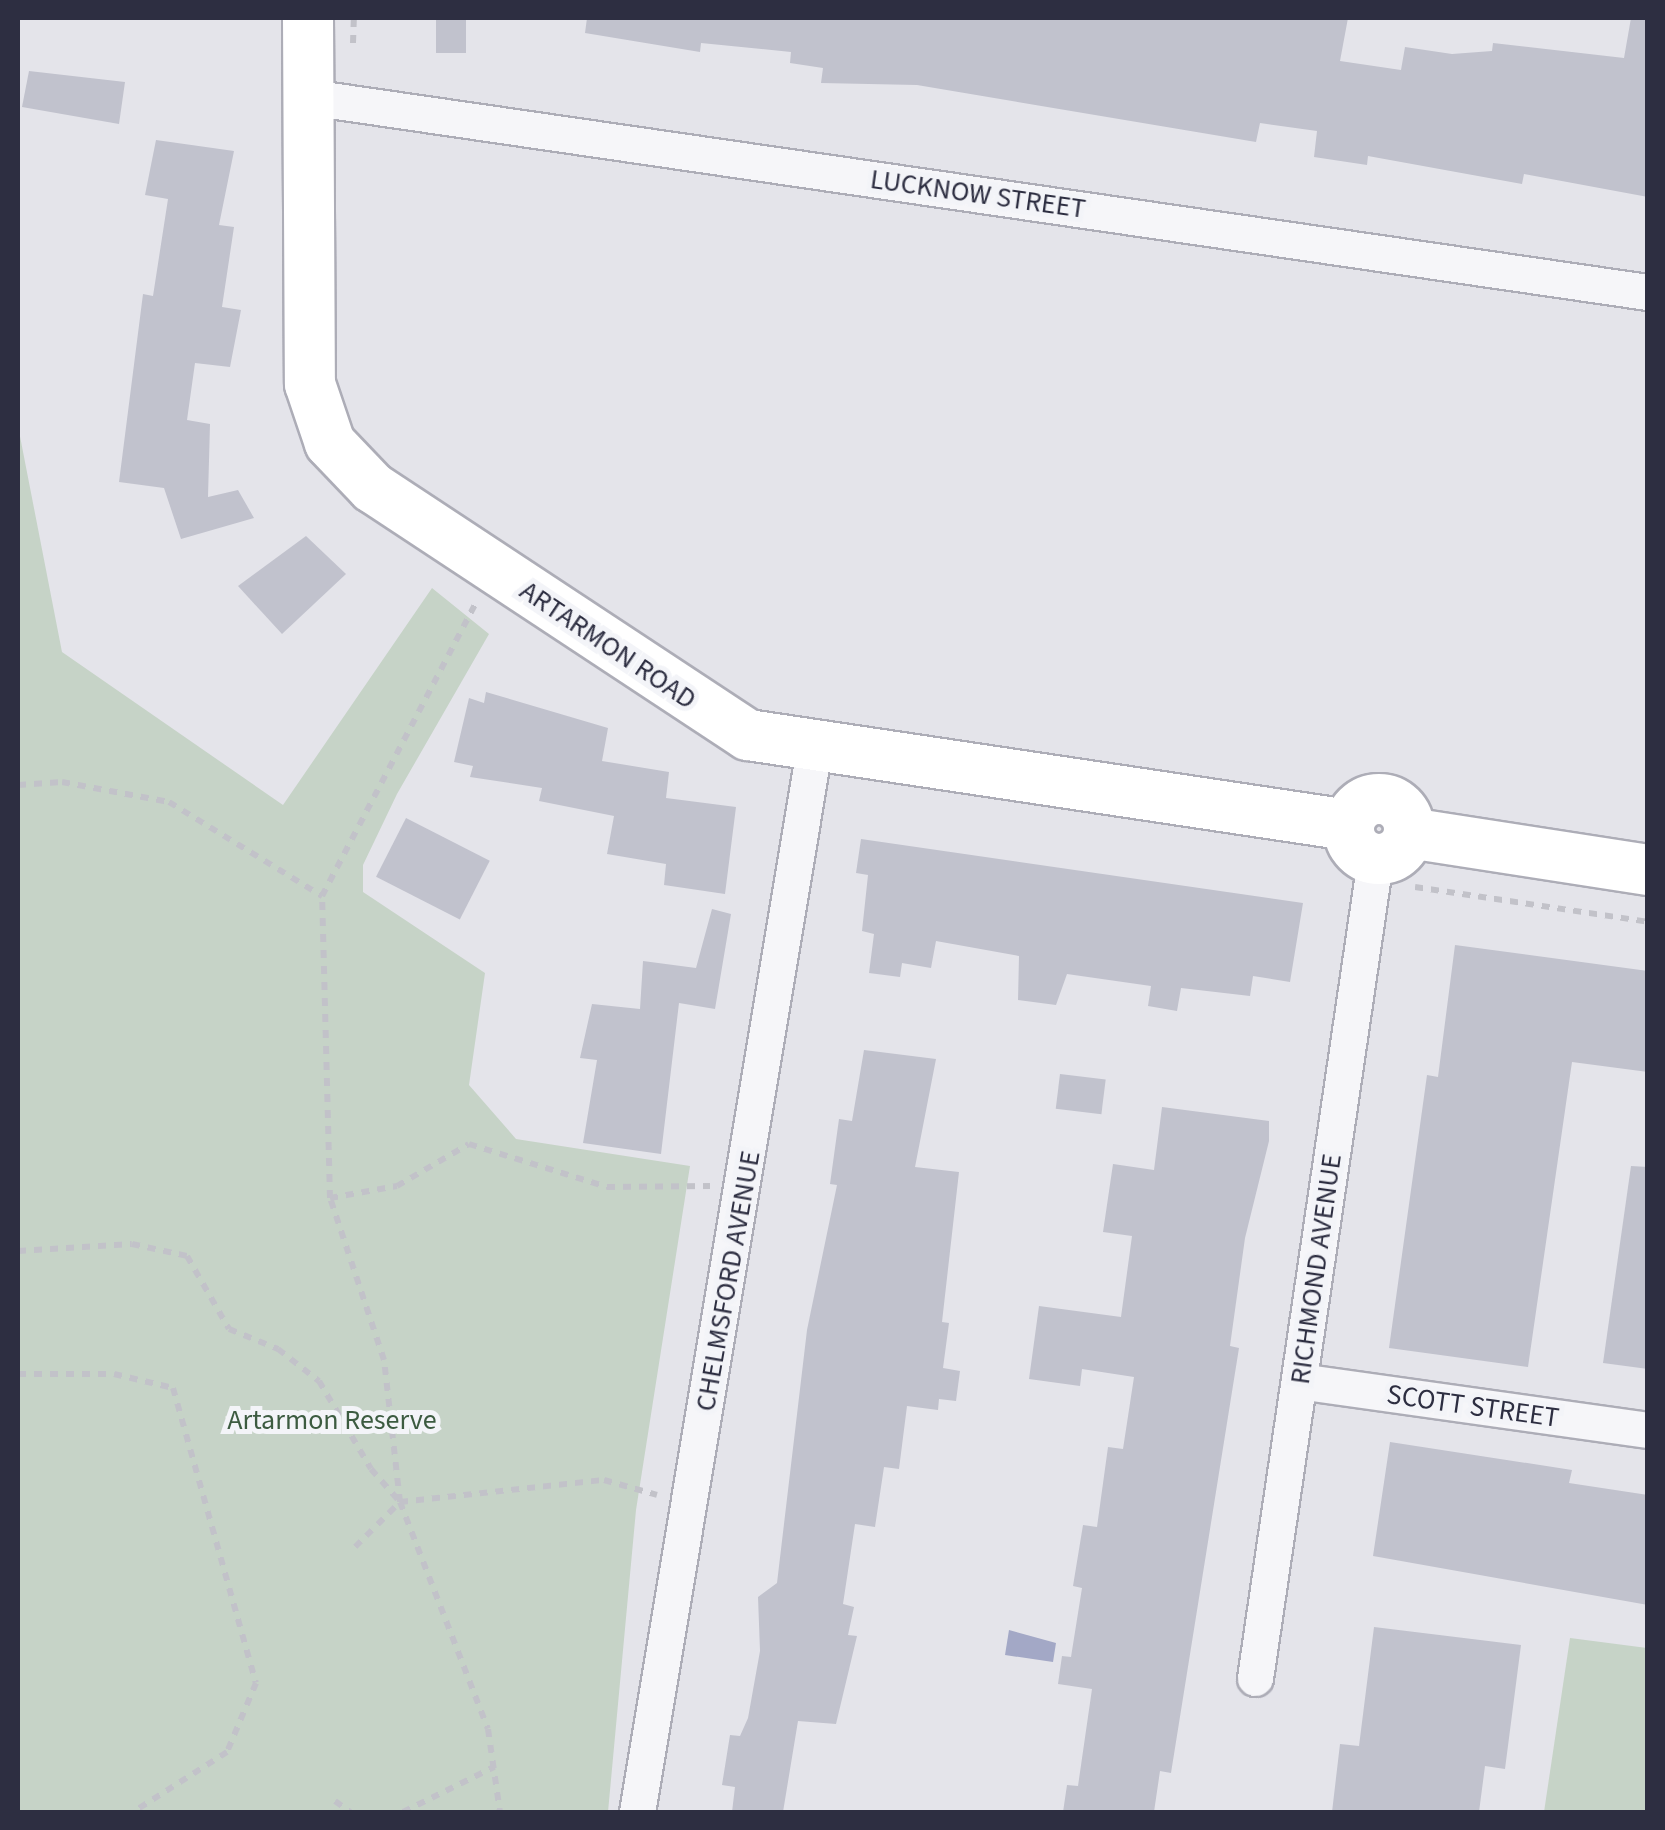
<!DOCTYPE html>
<style>
body{margin:0}
#map{position:relative;width:1665px;height:1830px;overflow:hidden;background:#e4e4ea;font-family:"Source Sans 3",sans-serif}
div>[style]{position:absolute}
[style*='--x']{left:calc(var(--x)*1px);top:calc(var(--y)*1px);width:calc(var(--w)*1px);rotate:calc(var(--a)*1deg)}
.green>*{inset:0;background:#c6d3c7}
.water>*{inset:0;background:#a3a8c6}
.building>*{inset:0;background:#c1c2cd;transform-origin:0 0}
.path>*{height:6px;margin-top:-3px;transform-origin:0;background:repeating-linear-gradient(90deg,#c2c2c9 0 8px,transparent 0 16px)}
.roads{filter:drop-shadow(2px 0 #adadb7) drop-shadow(-2px 0 #adadb7) drop-shadow(0 2px #adadb7) drop-shadow(0 -2px #adadb7)}
.street>*{height:35px;margin:-17.5px;padding:0 17.5px;transform-origin:17.5px;border-radius:17.5px;background:#f6f6f9}
.secondary>*{height:50px;margin:-25px;padding:0 25px;transform-origin:25px;border-radius:25px;background:#fff}
.secondary>.ring{margin:-25px;padding:0;box-sizing:content-box;background:none;border:50px solid #fff;border-radius:50%}
span{translate:-50% -50%;white-space:nowrap;text-align:center;line-height:1.15;-webkit-text-stroke:10px #f3f4f8;paint-order:stroke}
.street-label{font-size:28px;color:#2d2e41}
.park-label{font-size:28px;color:#3c5b40}
.frame{position:absolute;inset:0;border:20px solid #2d2e41;pointer-events:none}
</style>
<div id="map">
<div class="green">
<div style="clip-path:polygon(18px 426px,62px 652px,283px 805px,432px 588px,489px 634px,397px 794px,363px 865px,363px 892px,485px 973px,469px 1085px,516px 1139px,690px 1166px,636px 1510px,608px 1812px,18px 1812px)"></div>
<div style="clip-path:polygon(1570px 1638px,1647px 1648px,1647px 1812px,1544px 1812px)"></div>
</div>
<div class="water">
<div style="clip-path:polygon(1009px 1630px,1056px 1643px,1053px 1662px,1005px 1655px)"></div>
</div>
<div class="building">
<div style="left:436px;top:18px;width:30px;height:35px"></div>
<div style="clip-path:polygon(587px 18px,1348px 18px,1340px 61px,1401px 70px,1405px 47px,1452px 54px,1492px 51px,1493px 43px,1624px 58px,1631px 18px,1648px 18px,1648px 197px,1524px 174px,1522px 184px,1368px 156px,1367px 165px,1314px 157px,1317px 131px,1260px 123px,1256px 142px,917px 85px,821px 83px,823px 68px,790px 63px,791px 52px,701px 43px,700px 52px,585px 33px)"></div>
<div style="clip-path:polygon(29px 71px,125px 82px,119px 124px,22px 107px)"></div>
<div style="clip-path:polygon(156px 140px,234px 151px,219px 225px,234px 227px,222px 307px,241px 310px,230px 367px,195px 363px,187px 420px,210px 424px,208px 497px,238px 490px,254px 518px,181px 539px,164px 488px,119px 482px,143px 294px,153px 296px,168px 199px,145px 195px)"></div>
<div style="clip-path:polygon(306px 536px,346px 574px,282px 634px,238px 586px)"></div>
<div style="clip-path:polygon(486px 692px,608px 728px,602px 761px,669px 772px,666px 798px,736px 807px,725px 894px,664px 885px,666px 864px,607px 854px,614px 816px,539px 801px,542px 788px,470px 777px,473px 766px,454px 762px,469px 698px,484px 703px)"></div>
<div style="left:406px;top:818px;width:94px;height:66px;rotate:27deg"></div>
<div style="clip-path:polygon(861px 839px,1303px 903px,1290px 982px,1253px 976px,1250px 996px,1181px 988px,1177px 1011px,1148px 1006px,1151px 986px,1067px 974px,1056px 1005px,1018px 1000px,1019px 956px,936px 941px,931px 968px,902px 963px,900px 977px,869px 973px,874px 934px,862px 931px,868px 875px,856px 873px)"></div>
<div style="clip-path:polygon(712px 909px,731px 914px,715px 1009px,679px 1003px,661px 1154px,583px 1143px,597px 1060px,580px 1058px,592px 1004px,640px 1009px,643px 961px,696px 968px)"></div>
<div style="clip-path:polygon(1455px 945px,1648px 971px,1648px 1072px,1572px 1062px,1528px 1367px,1389px 1348px,1427px 1075px,1438px 1077px)"></div>
<div style="clip-path:polygon(864px 1050px,936px 1059px,915px 1167px,959px 1172px,942px 1322px,949px 1323px,943px 1368px,960px 1371px,956px 1401px,939px 1399px,938px 1410px,907px 1406px,899px 1469px,884px 1467px,875px 1527px,855px 1524px,843px 1604px,854px 1607px,848px 1635px,857px 1636px,836px 1724px,798px 1721px,783px 1812px,732px 1812px,735px 1787px,722px 1785px,730px 1735px,740px 1736px,748px 1718px,760px 1651px,758px 1597px,777px 1583px,807px 1330px,837px 1185px,830px 1184px,839px 1119px,852px 1121px)"></div>
<div style="left:1060px;top:1074px;width:46px;height:35px;rotate:7deg"></div>
<div style="clip-path:polygon(1162px 1107px,1269px 1121px,1269px 1141px,1245px 1238px,1230px 1346px,1239px 1348px,1171px 1773px,1160px 1771px,1154px 1812px,1063px 1812px,1067px 1785px,1078px 1786px,1092px 1689px,1058px 1684px,1062px 1656px,1071px 1657px,1082px 1588px,1073px 1586px,1083px 1525px,1097px 1527px,1108px 1447px,1123px 1449px,1134px 1377px,1082px 1369px,1080px 1386px,1029px 1379px,1039px 1306px,1121px 1317px,1132px 1236px,1103px 1232px,1113px 1164px,1154px 1170px)"></div>
<div style="clip-path:polygon(1631px 1166px,1648px 1167px,1648px 1369px,1603px 1363px)"></div>
<div style="clip-path:polygon(1390px 1442px,1572px 1470px,1569px 1483px,1648px 1495px,1648px 1605px,1373px 1556px)"></div>
<div style="clip-path:polygon(1374px 1627px,1521px 1645px,1505px 1769px,1485px 1766px,1479px 1812px,1332px 1812px,1340px 1744px,1359px 1746px)"></div>
</div>
<div class="path">
<div style="--x:353;--y:43;--w:25;--a:-88"></div>
<div style="--x:18;--y:785;--w:44;--a:-3.9"></div>
<div style="--x:62;--y:782;--w:109;--a:10.6"></div>
<div style="--x:169;--y:802;--w:180;--a:31.6"></div>
<div style="--x:1415;--y:887;--w:236;--a:8.5"></div>
<div style="--x:330;--y:1198;--w:68;--a:-10.2"></div>
<div style="--x:397;--y:1186;--w:83;--a:-30.3"></div>
<div style="--x:469;--y:1144;--w:145;--a:17.3"></div>
<div style="--x:607;--y:1187;--w:103;--a:-0.6"></div>
<div style="--x:18;--y:1251;--w:114;--a:-3.5"></div>
<div style="--x:132;--y:1244;--w:56;--a:12.3"></div>
<div style="--x:187;--y:1256;--w:84;--a:60.1"></div>
<div style="--x:229;--y:1329;--w:53;--a:22.2"></div>
<div style="--x:278;--y:1349;--w:52;--a:38"></div>
<div style="--x:319;--y:1381;--w:102;--a:59.4"></div>
<div style="--x:371;--y:1469;--w:44;--a:48.7"></div>
<div style="--x:400;--y:1502;--w:243;--a:68.8"></div>
<div style="--x:488;--y:1729;--w:84;--a:81.8"></div>
<div style="--x:18;--y:1374;--w:96;--a:0"></div>
<div style="--x:114;--y:1374;--w:61;--a:13.3"></div>
<div style="--x:173;--y:1388;--w:306;--a:74.3"></div>
<div style="--x:256;--y:1683;--w:75;--a:112.8"></div>
<div style="--x:227;--y:1752;--w:112;--a:147.4"></div>
<div style="--x:400;--y:1502;--w:143;--a:-96.4"></div>
<div style="--x:384;--y:1360;--w:171;--a:-108.4"></div>
<div style="--x:330;--y:1198;--w:302;--a:-91.5"></div>
<div style="--x:322;--y:896;--w:333;--a:-62.3"></div>
<div style="--x:355;--y:1547;--w:64;--a:-45"></div>
<div style="--x:400;--y:1502;--w:205;--a:-6.2"></div>
<div style="--x:604;--y:1480;--w:55;--a:15.8"></div>
<div style="--x:335;--y:1801;--w:19;--a:36"></div>
<div style="--x:403;--y:1812;--w:102;--a:-26.3"></div>
</div>
<div class="roads">
<div class="street">
<div style="--x:309;--y:97;--w:1353;--a:8.29"></div>
<div style="--x:1299;--y:1381;--w:352;--a:8"></div>
<div style="--x:1255;--y:1678;--w:827;--a:-81.65"></div>
<div style="--x:637;--y:1812;--w:1078;--a:-80.55"></div>
</div>
<div class="secondary">
<div style="--x:308;--y:18;--w:366;--a:89.7"></div>
<div style="--x:310;--y:384;--w:62;--a:71.3"></div>
<div style="--x:330;--y:443;--w:62;--a:46.3"></div>
<div style="--x:373;--y:488;--w:449;--a:33.4"></div>
<div style="--x:748;--y:735;--w:607;--a:8.53"></div>
<div class="ring" style="left:1349px;top:799px;width:10px;height:10px"></div>
<div style="--x:1409;--y:833;--w:242;--a:8.8"></div>
</div>
</div>
<div class="street-label">
<span style="left:978px;top:194px;rotate:8deg">LUCKNOW STREET</span>
<span style="left:608px;top:645px;rotate:34deg">ARTARMON ROAD</span>
<span style="left:1316px;top:1269px;rotate:-82deg">RICHMOND AVENUE</span>
<span style="left:728px;top:1281px;rotate:-80deg">CHELMSFORD AVENUE</span>
<span style="left:1473px;top:1406px;rotate:8deg">SCOTT STREET</span>
</div>
<div class="park-label">
<span style="left:332px;top:1420px">Artarmon Reserve</span>
</div>
<div class="frame"></div>
</div>
